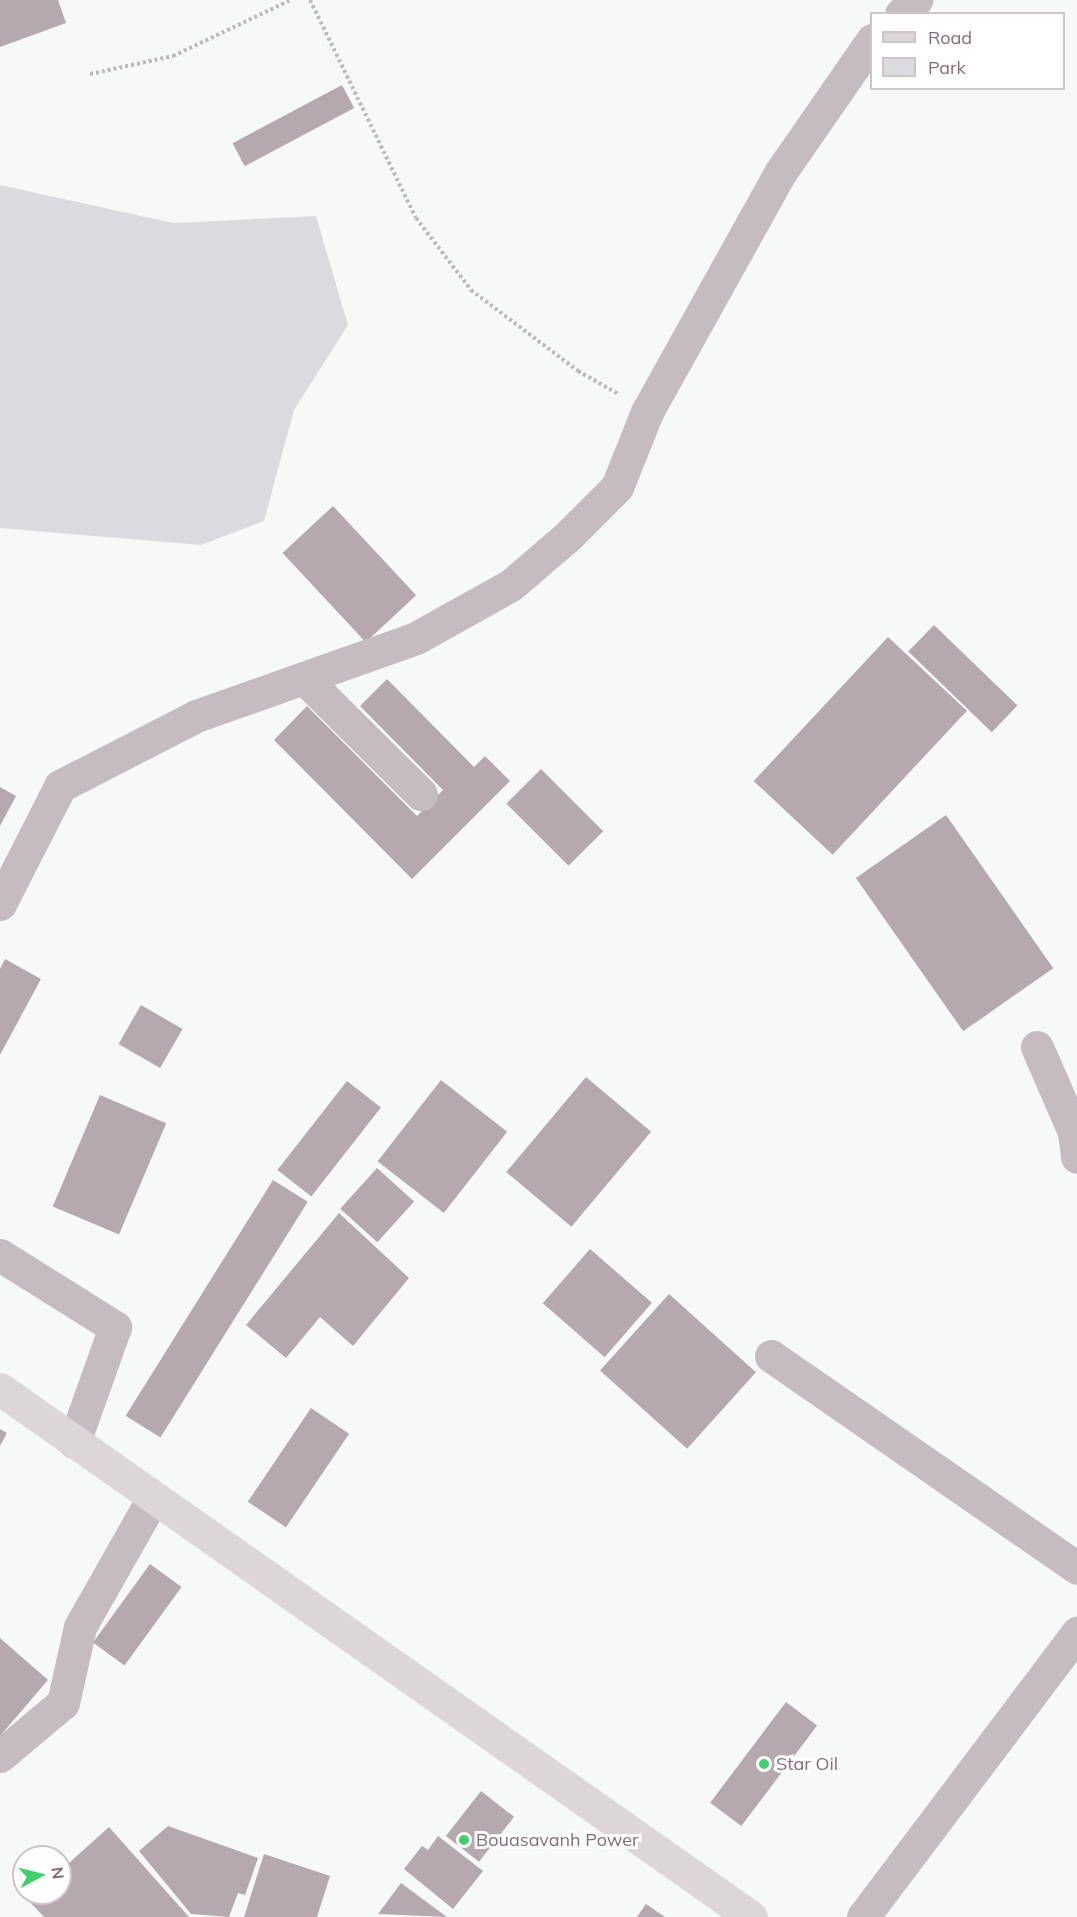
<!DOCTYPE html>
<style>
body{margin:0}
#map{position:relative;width:1077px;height:1917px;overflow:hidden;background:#f7f9f9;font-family:Mulish,sans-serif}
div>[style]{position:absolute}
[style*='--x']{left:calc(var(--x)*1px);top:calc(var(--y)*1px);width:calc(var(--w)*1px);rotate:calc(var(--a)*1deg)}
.green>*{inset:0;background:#d9dbdf}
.building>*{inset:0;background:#b5a9af;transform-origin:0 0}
.path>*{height:4px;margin-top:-2px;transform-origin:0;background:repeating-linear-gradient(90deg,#beb9bc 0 3px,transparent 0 6px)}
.minor>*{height:33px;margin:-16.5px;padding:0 16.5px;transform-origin:16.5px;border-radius:16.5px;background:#c4bcc0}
.major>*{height:33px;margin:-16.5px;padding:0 16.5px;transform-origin:16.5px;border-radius:16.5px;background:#dcd6d9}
.dots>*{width:16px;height:16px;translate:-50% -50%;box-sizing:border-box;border:3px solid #fff;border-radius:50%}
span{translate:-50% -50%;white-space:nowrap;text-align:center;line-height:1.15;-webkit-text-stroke:6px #fff;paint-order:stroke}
.poi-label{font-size:18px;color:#846c78}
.left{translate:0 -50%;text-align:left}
.legend{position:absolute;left:870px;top:12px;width:195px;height:78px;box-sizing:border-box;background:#fff;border:2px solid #cec4c9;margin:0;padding:8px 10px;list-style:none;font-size:18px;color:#846c78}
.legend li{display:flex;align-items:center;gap:12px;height:30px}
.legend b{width:30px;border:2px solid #cec4c9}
.north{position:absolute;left:12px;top:1845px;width:60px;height:60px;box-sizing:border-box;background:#fff;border:2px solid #cec4c9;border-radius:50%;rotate:83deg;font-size:16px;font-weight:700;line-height:24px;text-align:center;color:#846c78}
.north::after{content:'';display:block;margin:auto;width:21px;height:27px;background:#41cf6d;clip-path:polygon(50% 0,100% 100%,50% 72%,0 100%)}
</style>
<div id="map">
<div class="green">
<div style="clip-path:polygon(0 185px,173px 223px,316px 216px,348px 325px,294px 410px,264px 521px,201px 545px,0 528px)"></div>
</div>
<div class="building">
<div style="clip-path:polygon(0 0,58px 0,66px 23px,0 47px)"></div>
<div style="left:342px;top:85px;width:26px;height:124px;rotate:62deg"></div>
<div style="left:333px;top:506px;width:122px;height:69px;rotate:47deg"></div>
<div style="left:934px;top:625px;width:116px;height:37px;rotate:44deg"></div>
<div style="left:888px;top:637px;width:108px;height:197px;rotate:43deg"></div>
<div style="clip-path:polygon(387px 679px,474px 767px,485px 756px,510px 781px,412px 879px,274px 740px,307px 706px,417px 816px,443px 790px,360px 706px)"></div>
<div style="left:541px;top:769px;width:88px;height:49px;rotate:45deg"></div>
<div style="clip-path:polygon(0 787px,16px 796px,0 826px)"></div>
<div style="left:946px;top:815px;width:187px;height:110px;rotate:55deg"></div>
<div style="clip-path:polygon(5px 959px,41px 979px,0 1055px,0 969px)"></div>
<div style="left:141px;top:1005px;width:48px;height:45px;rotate:30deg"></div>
<div style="left:586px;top:1077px;width:85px;height:124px;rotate:40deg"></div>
<div style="left:441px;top:1080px;width:84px;height:103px;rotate:38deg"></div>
<div style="left:347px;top:1081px;width:43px;height:113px;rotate:38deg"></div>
<div style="left:100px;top:1095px;width:72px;height:121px;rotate:23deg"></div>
<div style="left:377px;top:1168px;width:50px;height:55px;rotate:42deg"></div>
<div style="left:273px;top:1180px;width:41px;height:278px;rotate:32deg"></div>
<div style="clip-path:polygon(339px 1213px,409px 1278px,353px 1346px,320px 1317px,286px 1358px,246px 1325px)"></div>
<div style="left:590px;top:1249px;width:82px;height:72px;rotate:41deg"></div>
<div style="left:669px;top:1294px;width:117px;height:103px;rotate:42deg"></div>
<div style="left:311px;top:1408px;width:46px;height:113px;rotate:34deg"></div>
<div style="clip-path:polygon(0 1429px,7px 1433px,0 1446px)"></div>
<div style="left:150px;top:1564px;width:39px;height:97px;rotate:36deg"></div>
<div style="clip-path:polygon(0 1638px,48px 1680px,0 1736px)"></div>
<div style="left:786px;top:1702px;width:39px;height:126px;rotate:37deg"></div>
<div style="left:481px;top:1791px;width:42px;height:57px;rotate:38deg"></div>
<div style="clip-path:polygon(168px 1826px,258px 1858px,245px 1895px,238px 1893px,229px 1917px,191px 1914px,139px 1851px)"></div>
<div style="clip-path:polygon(109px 1827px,189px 1917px,44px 1917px,28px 1900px,36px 1893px,60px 1893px,60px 1871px)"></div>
<div style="clip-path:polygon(438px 1836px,483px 1871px,453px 1909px,404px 1869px,422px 1846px,428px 1850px)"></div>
<div style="clip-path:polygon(264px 1854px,330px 1876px,317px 1917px,244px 1917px)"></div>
<div style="clip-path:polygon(401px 1883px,447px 1917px,378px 1914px)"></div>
<div style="clip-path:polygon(646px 1904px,665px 1917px,637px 1917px)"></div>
</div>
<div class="path">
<div style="--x:310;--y:0;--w:242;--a:64.1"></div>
<div style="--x:416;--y:218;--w:91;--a:52.6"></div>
<div style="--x:471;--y:290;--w:134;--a:37.1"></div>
<div style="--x:578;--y:371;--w:48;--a:29.7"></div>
<div style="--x:90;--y:74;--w:85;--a:-12.2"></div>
<div style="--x:173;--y:56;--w:131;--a:-25.4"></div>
</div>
<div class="minor">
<div style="--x:901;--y:14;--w:21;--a:-43"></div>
<div style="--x:304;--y:678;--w:165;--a:44.8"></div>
<div style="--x:0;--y:904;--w:132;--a:-63"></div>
<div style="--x:60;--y:786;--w:153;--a:-27.2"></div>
<div style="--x:196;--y:716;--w:233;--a:-19.5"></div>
<div style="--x:416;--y:638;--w:109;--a:-29.2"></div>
<div style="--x:511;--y:585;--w:74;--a:-40.6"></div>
<div style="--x:567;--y:537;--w:71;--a:-45"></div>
<div style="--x:617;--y:487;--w:81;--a:-68.2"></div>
<div style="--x:647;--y:412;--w:274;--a:-60.9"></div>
<div style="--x:780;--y:173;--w:162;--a:-55.3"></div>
<div style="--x:1037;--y:1047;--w:93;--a:66.5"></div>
<div style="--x:1074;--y:1132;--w:25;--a:83"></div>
<div style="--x:0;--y:1255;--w:136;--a:32.1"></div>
<div style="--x:115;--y:1327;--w:122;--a:109.6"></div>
<div style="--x:771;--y:1356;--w:372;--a:34.7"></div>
<div style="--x:0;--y:1756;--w:82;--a:-40.1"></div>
<div style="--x:63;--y:1703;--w:78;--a:-77.4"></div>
<div style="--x:80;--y:1627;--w:148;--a:-60.5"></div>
<div style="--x:863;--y:1917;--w:356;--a:-53"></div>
</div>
<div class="major">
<div style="--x:0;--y:1389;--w:918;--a:35.11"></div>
</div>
<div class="dots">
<div style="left:764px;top:1764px;background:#41cf6d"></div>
<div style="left:464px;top:1840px;background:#41cf6d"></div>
</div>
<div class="poi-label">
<span class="left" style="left:776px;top:1764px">Star Oil</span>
<span class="left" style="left:476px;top:1840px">Bouasavanh Power</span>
</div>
<ul class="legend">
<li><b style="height:8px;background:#dcd6d9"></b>Road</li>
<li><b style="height:16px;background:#d9dbdf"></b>Park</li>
</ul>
<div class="north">N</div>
</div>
